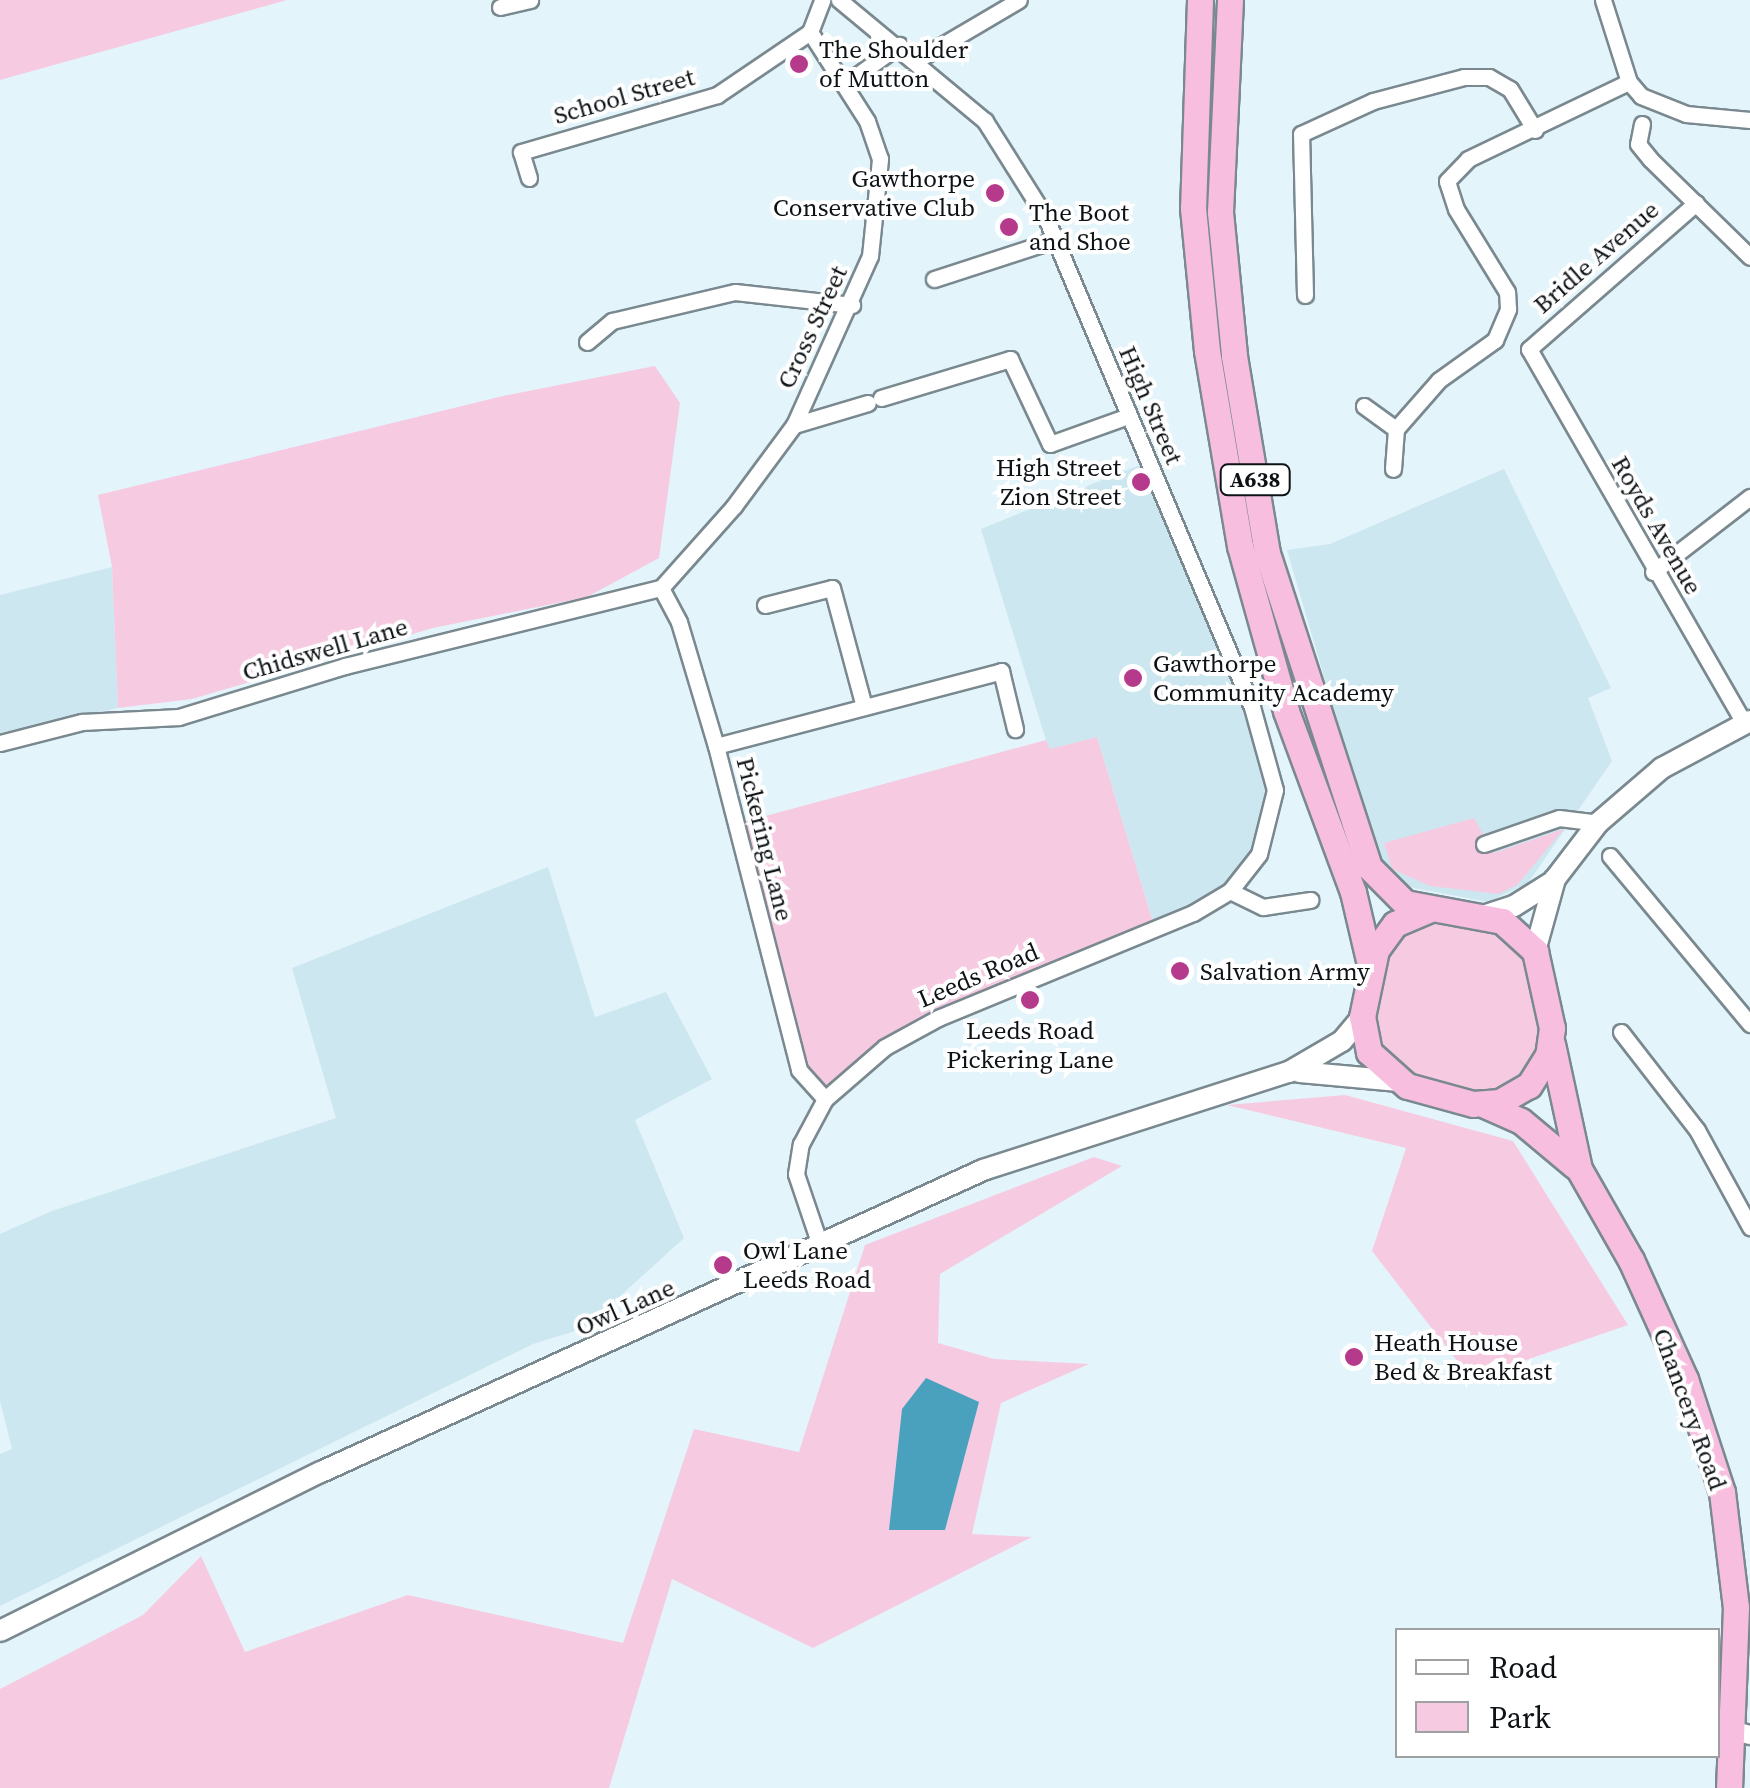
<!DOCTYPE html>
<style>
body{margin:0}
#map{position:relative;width:1750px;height:1788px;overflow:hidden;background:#e3f4fb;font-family:"Source Serif 4",serif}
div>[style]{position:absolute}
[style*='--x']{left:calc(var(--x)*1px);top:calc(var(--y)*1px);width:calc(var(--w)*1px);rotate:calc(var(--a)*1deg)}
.built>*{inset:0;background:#cde7f0}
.green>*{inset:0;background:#f6cbe2}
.water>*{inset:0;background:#4aa1be}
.roads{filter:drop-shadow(2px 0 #7a898f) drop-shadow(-2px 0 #7a898f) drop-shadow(0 2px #7a898f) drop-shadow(0 -2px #7a898f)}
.minor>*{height:15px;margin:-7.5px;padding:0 7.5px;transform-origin:7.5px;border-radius:7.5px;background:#fff}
.tertiary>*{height:18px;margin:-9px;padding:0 9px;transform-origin:9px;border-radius:9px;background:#fff}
.secondary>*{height:20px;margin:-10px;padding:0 10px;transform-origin:10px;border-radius:10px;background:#fff}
.trunk>*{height:25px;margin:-12.5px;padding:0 12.5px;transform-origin:12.5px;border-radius:12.5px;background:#f8bedf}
.dots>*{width:28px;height:28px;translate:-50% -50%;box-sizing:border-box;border:5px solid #fff;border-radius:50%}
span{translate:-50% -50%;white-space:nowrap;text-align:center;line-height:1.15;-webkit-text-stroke:8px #fff;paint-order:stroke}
.shield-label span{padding:2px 8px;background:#fff;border:2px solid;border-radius:8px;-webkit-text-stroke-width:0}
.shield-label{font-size:22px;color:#0d1215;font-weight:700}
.poi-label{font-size:25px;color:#0d1215}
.left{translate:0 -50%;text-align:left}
.right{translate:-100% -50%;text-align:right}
.street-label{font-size:25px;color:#0d1215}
.legend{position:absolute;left:1395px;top:1628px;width:325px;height:130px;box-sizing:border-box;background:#fff;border:2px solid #9ea0a1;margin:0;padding:12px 18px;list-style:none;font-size:30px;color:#0d1215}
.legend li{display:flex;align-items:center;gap:20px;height:50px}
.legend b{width:50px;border:2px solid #9ea0a1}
</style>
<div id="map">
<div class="built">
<div style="clip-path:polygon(1147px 462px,1269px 756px,1270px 823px,1230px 891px,1155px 929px,1097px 737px,1049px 750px,981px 529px)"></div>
<div style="clip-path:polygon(1504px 469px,1611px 688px,1588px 698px,1612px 761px,1528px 883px,1488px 902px,1414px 888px,1392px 879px,1378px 861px,1287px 550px,1330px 544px)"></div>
<div style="clip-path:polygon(112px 567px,118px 708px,0 733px,0 595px)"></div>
<div style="clip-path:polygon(548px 867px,595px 1017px,666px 992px,712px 1079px,635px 1120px,684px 1238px,585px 1328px,533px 1344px,0 1606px,0 1454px,12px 1449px,0 1401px,0 1234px,52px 1211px,336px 1118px,292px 968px)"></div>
</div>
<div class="green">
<div style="clip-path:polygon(0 0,287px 0,0 80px)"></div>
<div style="clip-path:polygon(655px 366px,680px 403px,659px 558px,587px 597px,433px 628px,192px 699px,118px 708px,112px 567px,98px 495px,503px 396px)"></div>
<div style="clip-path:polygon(1097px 737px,1155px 929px,938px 1018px,825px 1099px,799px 1070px,736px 824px,1046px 740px,1050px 749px)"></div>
<div style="clip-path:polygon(1474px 818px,1494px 853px,1564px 829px,1517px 885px,1498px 894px,1430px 886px,1392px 869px,1384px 843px)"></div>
<div style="clip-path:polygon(1411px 915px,1514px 928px,1552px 1028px,1517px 1095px,1407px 1086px,1369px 1052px,1384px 937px)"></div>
<div style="clip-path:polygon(1345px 1095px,1513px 1141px,1628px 1325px,1471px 1379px,1372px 1251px,1406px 1148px,1227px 1105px)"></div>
<div style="clip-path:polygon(1094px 1157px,1122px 1166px,940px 1274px,938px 1343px,994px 1359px,1089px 1364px,1001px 1403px,972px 1534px,1032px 1537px,813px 1648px,672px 1579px,609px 1788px,0 1788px,0 1689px,143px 1615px,201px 1556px,245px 1652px,408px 1595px,623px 1643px,694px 1429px,799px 1452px,865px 1245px)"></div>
</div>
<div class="water">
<div style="clip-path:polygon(926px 1378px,979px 1402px,945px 1530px,889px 1530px,902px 1409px)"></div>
</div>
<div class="roads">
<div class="minor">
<div style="--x:1603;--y:0;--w:86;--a:72.4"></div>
<div style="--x:1629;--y:82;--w:18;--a:49"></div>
<div style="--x:1641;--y:96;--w:48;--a:21.8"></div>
<div style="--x:1686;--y:114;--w:64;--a:5.4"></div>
<div style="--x:500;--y:7;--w:31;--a:-13"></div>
<div style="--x:917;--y:60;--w:118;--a:-30.5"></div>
<div style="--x:845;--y:84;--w:67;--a:-35.8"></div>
<div style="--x:1642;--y:124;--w:20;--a:101"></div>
<div style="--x:1638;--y:144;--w:19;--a:51"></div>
<div style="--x:1650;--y:159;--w:140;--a:44.4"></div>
<div style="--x:529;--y:178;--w:27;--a:-107"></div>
<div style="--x:521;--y:152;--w:204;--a:-16.2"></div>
<div style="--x:717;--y:95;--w:112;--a:-34.1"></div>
<div style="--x:1696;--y:203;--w:222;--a:138.8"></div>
<div style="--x:1529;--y:349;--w:433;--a:60.1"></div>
<div style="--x:934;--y:279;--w:129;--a:-18"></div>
<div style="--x:1305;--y:295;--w:161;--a:-91.4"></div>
<div style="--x:1301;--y:134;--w:79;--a:-24.6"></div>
<div style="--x:1373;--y:101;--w:94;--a:-14.8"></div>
<div style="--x:1464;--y:77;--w:25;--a:0"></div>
<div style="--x:1489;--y:77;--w:24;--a:30"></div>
<div style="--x:1510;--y:89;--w:48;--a:58.6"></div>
<div style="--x:587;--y:342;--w:33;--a:-40"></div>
<div style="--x:612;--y:321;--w:126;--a:-13.3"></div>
<div style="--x:735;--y:292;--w:118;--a:6.3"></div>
<div style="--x:881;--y:398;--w:135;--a:-16.8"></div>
<div style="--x:1010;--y:359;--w:94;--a:64.8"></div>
<div style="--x:1050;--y:444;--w:83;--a:-19.7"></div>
<div style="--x:1364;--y:406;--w:39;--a:36"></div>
<div style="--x:1396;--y:429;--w:40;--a:94.3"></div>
<div style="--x:794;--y:425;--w:77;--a:-16.6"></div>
<div style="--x:1396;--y:429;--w:65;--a:-48.7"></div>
<div style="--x:1439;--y:380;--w:69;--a:-35.5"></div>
<div style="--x:1495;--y:340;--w:34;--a:-67"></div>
<div style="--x:1508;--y:309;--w:17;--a:-93"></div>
<div style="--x:1507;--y:292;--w:97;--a:-121.6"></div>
<div style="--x:1456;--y:209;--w:29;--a:-108"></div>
<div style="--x:1447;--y:181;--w:30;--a:-46"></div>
<div style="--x:1468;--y:159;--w:178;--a:-25.6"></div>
<div style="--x:1653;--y:572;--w:123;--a:-37.7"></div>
<div style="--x:661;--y:588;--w:110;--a:-48.3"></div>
<div style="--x:734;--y:506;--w:101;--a:-53.5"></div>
<div style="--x:794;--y:425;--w:185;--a:-65.8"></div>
<div style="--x:870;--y:256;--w:98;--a:-84.1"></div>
<div style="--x:880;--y:159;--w:40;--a:-108.9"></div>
<div style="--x:867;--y:121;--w:106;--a:-122.6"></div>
<div style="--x:810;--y:32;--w:34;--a:-69"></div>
<div style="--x:661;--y:588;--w:38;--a:62"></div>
<div style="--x:679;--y:622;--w:129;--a:73.4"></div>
<div style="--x:716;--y:746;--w:334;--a:75.6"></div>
<div style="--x:799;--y:1070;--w:39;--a:48"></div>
<div style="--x:765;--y:605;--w:69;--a:-14.2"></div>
<div style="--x:832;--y:588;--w:123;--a:74.9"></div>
<div style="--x:0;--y:743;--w:85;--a:-14.4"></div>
<div style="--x:82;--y:722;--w:97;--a:-3"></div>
<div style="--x:179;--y:717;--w:174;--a:-17.1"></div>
<div style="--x:345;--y:666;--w:325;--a:-13.9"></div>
<div style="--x:716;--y:746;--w:295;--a:-14.7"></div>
<div style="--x:1001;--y:671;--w:60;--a:76.4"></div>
<div style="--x:1484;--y:844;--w:79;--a:-19.1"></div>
<div style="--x:1559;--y:818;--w:39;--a:7"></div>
<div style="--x:1610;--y:856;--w:219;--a:50.2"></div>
<div style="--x:1230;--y:891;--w:37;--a:26"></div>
<div style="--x:1263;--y:907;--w:48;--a:-8.5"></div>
<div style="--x:1621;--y:1032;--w:124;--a:52.2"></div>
<div style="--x:1697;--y:1130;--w:111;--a:61.3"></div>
<div style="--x:820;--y:1245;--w:75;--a:-108.7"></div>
<div style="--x:796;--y:1174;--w:30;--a:-81"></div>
<div style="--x:801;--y:1144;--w:51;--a:-61.9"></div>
<div style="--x:825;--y:1099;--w:79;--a:-40.9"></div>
<div style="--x:885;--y:1047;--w:60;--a:-28.7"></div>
<div style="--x:938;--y:1018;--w:276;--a:-22.4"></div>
<div style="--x:1193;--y:913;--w:43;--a:-30.7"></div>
<div style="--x:1230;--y:891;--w:47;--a:-51.9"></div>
<div style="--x:1259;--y:854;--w:66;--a:-76"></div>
<div style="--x:1275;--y:790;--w:86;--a:-105.5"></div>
<div style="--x:1252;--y:707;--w:531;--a:-112.84"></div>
<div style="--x:1046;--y:218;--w:115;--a:-122.2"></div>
<div style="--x:985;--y:121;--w:190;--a:-140.3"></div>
</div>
<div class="tertiary">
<div style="--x:1735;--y:1731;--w:16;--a:15"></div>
</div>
<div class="secondary">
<div style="--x:1486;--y:915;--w:29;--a:-18"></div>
<div style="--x:1514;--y:906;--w:47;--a:-32"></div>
<div style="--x:1535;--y:951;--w:75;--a:-74.5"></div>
<div style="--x:1555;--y:879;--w:71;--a:-52.5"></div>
<div style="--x:1598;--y:823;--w:84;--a:-40.7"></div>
<div style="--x:1662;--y:768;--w:100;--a:-28.1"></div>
<div style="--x:1299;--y:1072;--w:98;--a:5.2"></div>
<div style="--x:0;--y:1631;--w:358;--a:-26.4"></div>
<div style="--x:321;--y:1472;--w:728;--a:-24.52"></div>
<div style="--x:983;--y:1170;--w:321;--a:-17.8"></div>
<div style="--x:1289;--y:1072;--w:61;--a:-30.3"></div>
<div style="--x:1342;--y:1041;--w:31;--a:-50"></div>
</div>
<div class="trunk">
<div style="--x:1200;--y:0;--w:208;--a:91.9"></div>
<div style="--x:1193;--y:208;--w:144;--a:84.4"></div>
<div style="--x:1207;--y:351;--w:198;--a:80.4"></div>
<div style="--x:1240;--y:546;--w:171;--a:74.4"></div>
<div style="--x:1286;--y:711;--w:193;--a:69.7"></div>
<div style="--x:1353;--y:892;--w:79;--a:76.8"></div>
<div style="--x:1230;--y:0;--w:212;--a:92.7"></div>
<div style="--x:1220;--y:212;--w:145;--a:84.4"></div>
<div style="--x:1234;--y:356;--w:200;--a:80.5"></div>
<div style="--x:1267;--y:553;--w:330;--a:72"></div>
<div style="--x:1369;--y:867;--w:51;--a:45"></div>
<div style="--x:1405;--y:903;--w:99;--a:10.5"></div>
<div style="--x:1502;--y:921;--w:45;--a:42.3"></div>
<div style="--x:1535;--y:951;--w:79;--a:77.6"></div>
<div style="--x:1552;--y:1028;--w:27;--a:98"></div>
<div style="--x:1548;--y:1055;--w:36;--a:122"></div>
<div style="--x:1529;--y:1085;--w:34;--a:150"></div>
<div style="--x:1500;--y:1102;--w:27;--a:176"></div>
<div style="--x:1473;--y:1104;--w:68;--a:-164.7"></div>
<div style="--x:1407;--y:1086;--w:51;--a:-138.2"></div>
<div style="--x:1369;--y:1052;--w:36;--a:-101"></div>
<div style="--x:1362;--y:1017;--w:68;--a:-78.2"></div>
<div style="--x:1376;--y:950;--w:32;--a:-54"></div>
<div style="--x:1395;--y:924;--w:39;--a:-23"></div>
<div style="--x:1552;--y:1044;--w:128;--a:77.8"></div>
<div style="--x:1579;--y:1169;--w:105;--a:60.3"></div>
<div style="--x:1631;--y:1260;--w:131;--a:65.6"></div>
<div style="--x:1685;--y:1379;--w:119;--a:71.9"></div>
<div style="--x:1722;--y:1492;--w:116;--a:83.1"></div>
<div style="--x:1736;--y:1607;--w:181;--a:92.2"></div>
<div style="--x:1485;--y:1105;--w:39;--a:24"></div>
<div style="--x:1521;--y:1121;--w:70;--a:39.8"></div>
</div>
</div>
<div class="dots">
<div style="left:799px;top:64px;background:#b63a8b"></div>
<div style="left:995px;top:193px;background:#b63a8b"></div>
<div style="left:1009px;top:227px;background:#b63a8b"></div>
<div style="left:1141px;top:482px;background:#b63a8b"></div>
<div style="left:1133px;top:678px;background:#b63a8b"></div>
<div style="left:1180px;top:971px;background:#b63a8b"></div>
<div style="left:1030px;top:1000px;background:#b63a8b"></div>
<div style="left:723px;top:1265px;background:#b63a8b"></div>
<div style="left:1354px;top:1357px;background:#b63a8b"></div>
</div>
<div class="shield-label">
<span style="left:1255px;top:480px">A638</span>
</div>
<div class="poi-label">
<span class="left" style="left:819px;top:64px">The Shoulder<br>of Mutton</span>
<span class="right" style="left:975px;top:193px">Gawthorpe<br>Conservative Club</span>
<span class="left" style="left:1029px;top:227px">The Boot<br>and Shoe</span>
<span class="right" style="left:1121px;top:482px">High Street<br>Zion Street</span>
<span class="left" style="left:1153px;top:678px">Gawthorpe<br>Community Academy</span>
<span class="left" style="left:1200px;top:971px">Salvation Army</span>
<span style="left:1030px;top:1045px">Leeds Road<br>Pickering Lane</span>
<span class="left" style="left:743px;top:1265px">Owl Lane<br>Leeds Road</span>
<span class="left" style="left:1374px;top:1357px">Heath House<br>Bed &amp; Breakfast</span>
</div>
<div class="street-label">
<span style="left:624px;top:96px;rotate:-16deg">School Street</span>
<span style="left:1596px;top:257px;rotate:-41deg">Bridle Avenue</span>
<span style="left:812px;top:327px;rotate:-65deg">Cross Street</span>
<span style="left:1151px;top:405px;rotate:67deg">High Street</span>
<span style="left:1657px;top:525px;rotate:60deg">Royds Avenue</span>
<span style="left:325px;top:649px;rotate:-16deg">Chidswell Lane</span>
<span style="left:765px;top:839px;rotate:76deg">Pickering Lane</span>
<span style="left:978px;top:975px;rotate:-23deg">Leeds Road</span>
<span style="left:625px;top:1307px;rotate:-24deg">Owl Lane</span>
<span style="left:1690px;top:1409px;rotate:70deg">Chancery Road</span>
</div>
<ul class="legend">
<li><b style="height:12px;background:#fff"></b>Road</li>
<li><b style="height:28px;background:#f6cbe2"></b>Park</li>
</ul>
</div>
